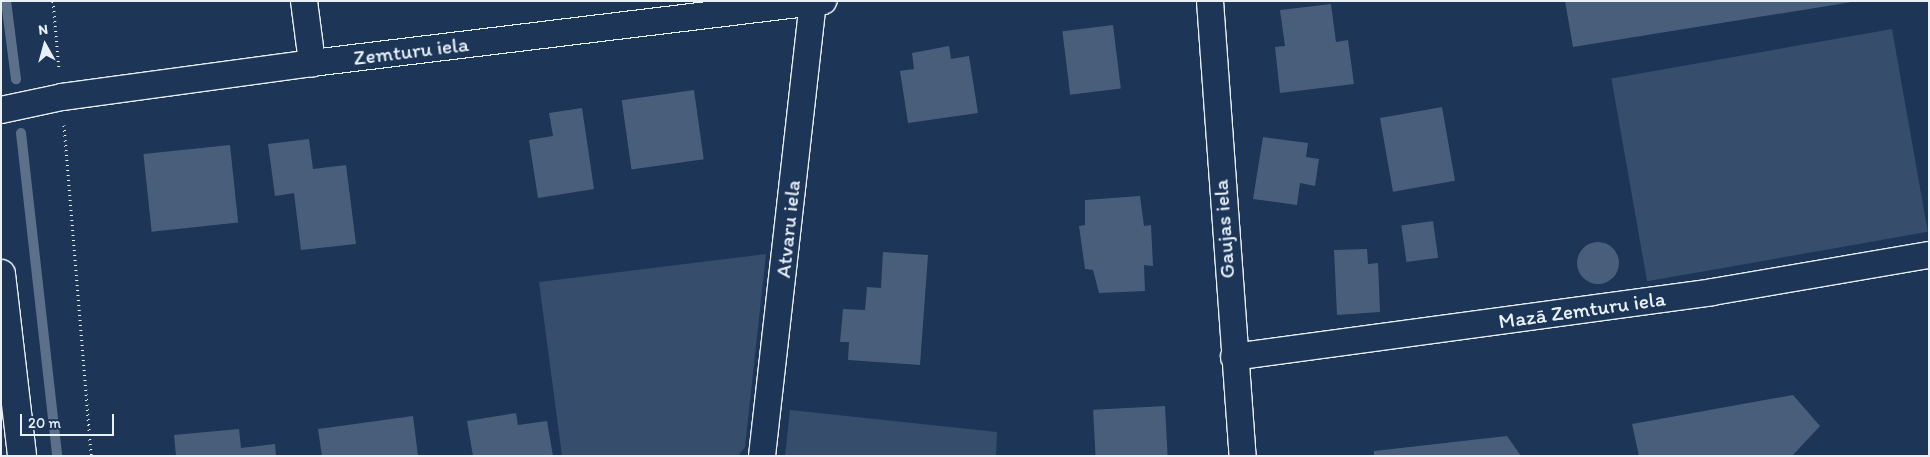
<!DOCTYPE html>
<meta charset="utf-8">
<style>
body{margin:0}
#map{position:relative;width:1930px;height:457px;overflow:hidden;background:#1d3557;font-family:Itim,sans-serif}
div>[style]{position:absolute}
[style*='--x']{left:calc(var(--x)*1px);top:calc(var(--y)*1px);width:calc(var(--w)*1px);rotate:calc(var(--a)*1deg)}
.green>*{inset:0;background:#374d6c;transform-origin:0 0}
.stream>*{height:10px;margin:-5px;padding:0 5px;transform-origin:5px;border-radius:5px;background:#5d7089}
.building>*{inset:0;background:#495e7a;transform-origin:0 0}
.round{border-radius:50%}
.path>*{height:3px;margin-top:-1.5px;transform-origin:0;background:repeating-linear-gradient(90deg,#e8f1f8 0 1px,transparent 0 5px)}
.roads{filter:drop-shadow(1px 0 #e8f1f8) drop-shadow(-1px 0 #e8f1f8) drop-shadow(0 1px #e8f1f8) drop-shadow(0 -1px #e8f1f8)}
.minor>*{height:26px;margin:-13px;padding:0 13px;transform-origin:13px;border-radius:13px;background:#1d3557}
.tertiary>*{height:28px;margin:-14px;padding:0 14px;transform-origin:14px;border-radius:14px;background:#1d3557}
span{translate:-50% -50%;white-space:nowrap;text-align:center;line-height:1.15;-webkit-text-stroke:4px #1d3557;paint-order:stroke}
.street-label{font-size:21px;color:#e8f1f8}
.frame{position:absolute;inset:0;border:2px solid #e8f1f8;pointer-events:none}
.north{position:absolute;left:20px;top:20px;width:50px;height:50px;-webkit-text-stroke:4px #1d3557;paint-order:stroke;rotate:353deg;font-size:14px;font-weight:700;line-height:20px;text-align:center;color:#e8f1f8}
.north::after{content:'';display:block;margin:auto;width:18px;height:22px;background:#e8f1f8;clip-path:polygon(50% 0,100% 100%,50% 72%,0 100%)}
.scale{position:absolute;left:20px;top:414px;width:94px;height:22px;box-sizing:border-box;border:2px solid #e8f1f8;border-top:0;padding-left:6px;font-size:15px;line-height:18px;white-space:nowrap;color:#e8f1f8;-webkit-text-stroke:4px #1d3557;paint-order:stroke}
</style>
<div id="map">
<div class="green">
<div style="left:1892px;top:29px;width:206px;height:285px;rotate:80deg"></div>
<div style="clip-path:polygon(766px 254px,745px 447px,738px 456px,562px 456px,539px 282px)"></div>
<div style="clip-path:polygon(790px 410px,997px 432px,996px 456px,785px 456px)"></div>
</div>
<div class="stream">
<div style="--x:6;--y:1;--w:79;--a:82.7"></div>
<div style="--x:21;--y:133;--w:325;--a:83.6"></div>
</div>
<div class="building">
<div style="clip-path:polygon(1565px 1px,1852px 1px,1852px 2px,1573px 47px)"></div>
<div style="clip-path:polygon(1331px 4px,1336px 42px,1348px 40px,1354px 84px,1280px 93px,1275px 47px,1285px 46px,1280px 10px)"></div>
<div style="left:1113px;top:25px;width:64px;height:51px;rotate:83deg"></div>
<div style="clip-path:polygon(949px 46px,951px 59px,969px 56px,978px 113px,908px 123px,900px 71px,914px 69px,912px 53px)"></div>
<div style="left:694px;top:90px;width:70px;height:73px;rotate:82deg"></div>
<div style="left:1442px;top:107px;width:75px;height:63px;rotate:80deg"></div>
<div style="clip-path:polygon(582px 108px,594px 189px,538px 198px,529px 140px,553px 136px,549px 113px)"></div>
<div style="clip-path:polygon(1263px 137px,1308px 143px,1306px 157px,1319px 159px,1315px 186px,1300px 183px,1297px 205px,1253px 199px)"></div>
<div style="clip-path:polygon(309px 139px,313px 169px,346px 165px,356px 244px,301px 250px,294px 193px,275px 196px,268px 144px)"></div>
<div style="left:230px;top:145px;width:78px;height:87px;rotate:84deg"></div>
<div style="clip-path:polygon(1140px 196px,1144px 226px,1151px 225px,1153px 266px,1144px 265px,1145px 291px,1099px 293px,1093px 270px,1085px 269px,1079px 226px,1085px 225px,1085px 200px)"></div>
<div style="left:1433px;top:221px;width:37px;height:32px;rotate:82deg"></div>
<div class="round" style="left:1577px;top:242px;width:42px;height:42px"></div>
<div style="clip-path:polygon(1367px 249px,1368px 264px,1378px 263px,1380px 312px,1337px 315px,1334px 250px)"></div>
<div style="clip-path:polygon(883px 252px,928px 255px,920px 365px,848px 360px,849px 342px,840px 342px,843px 309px,865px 310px,867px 287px,881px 288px)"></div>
<div style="clip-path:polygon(1793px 395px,1820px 426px,1792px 456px,1639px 456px,1632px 424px)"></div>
<div style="left:1165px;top:406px;width:50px;height:72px;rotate:87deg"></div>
<div style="clip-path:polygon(516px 413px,518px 425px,547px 421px,553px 456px,473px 456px,467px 421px)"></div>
<div style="clip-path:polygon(413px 416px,418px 456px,322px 456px,318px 429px)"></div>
<div style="clip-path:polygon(239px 429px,241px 448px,275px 444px,276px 456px,176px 456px,174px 435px)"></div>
<div style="clip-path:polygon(1507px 436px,1521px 456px,1374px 456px,1374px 451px)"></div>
</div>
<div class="path">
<div style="--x:53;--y:1;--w:68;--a:85"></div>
<div style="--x:64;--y:125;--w:332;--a:85.3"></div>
</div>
<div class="roads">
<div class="minor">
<div style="--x:304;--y:1;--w:63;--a:82.6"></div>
<div style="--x:1210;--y:1;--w:456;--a:85.9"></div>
<div style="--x:1;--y:110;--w:62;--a:-12"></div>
<div style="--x:62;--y:97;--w:252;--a:-7.7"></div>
<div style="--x:312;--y:63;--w:515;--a:-6.92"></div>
<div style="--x:1234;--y:357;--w:482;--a:-7.7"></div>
<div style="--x:1712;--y:292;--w:220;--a:-9.7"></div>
<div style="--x:762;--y:456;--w:458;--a:-83.6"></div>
</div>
<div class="tertiary">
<div style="--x:1;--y:274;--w:183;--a:83.4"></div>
</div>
</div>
<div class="street-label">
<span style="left:411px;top:51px;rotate:-7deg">Zemturu iela</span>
<span style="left:788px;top:229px;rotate:-84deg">Atvaru iela</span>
<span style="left:1224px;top:229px;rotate:-94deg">Gaujas iela</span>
<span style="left:1582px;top:310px;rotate:-8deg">Mazā Zemturu iela</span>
</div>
<div class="frame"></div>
<div class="north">N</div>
<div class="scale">20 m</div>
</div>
